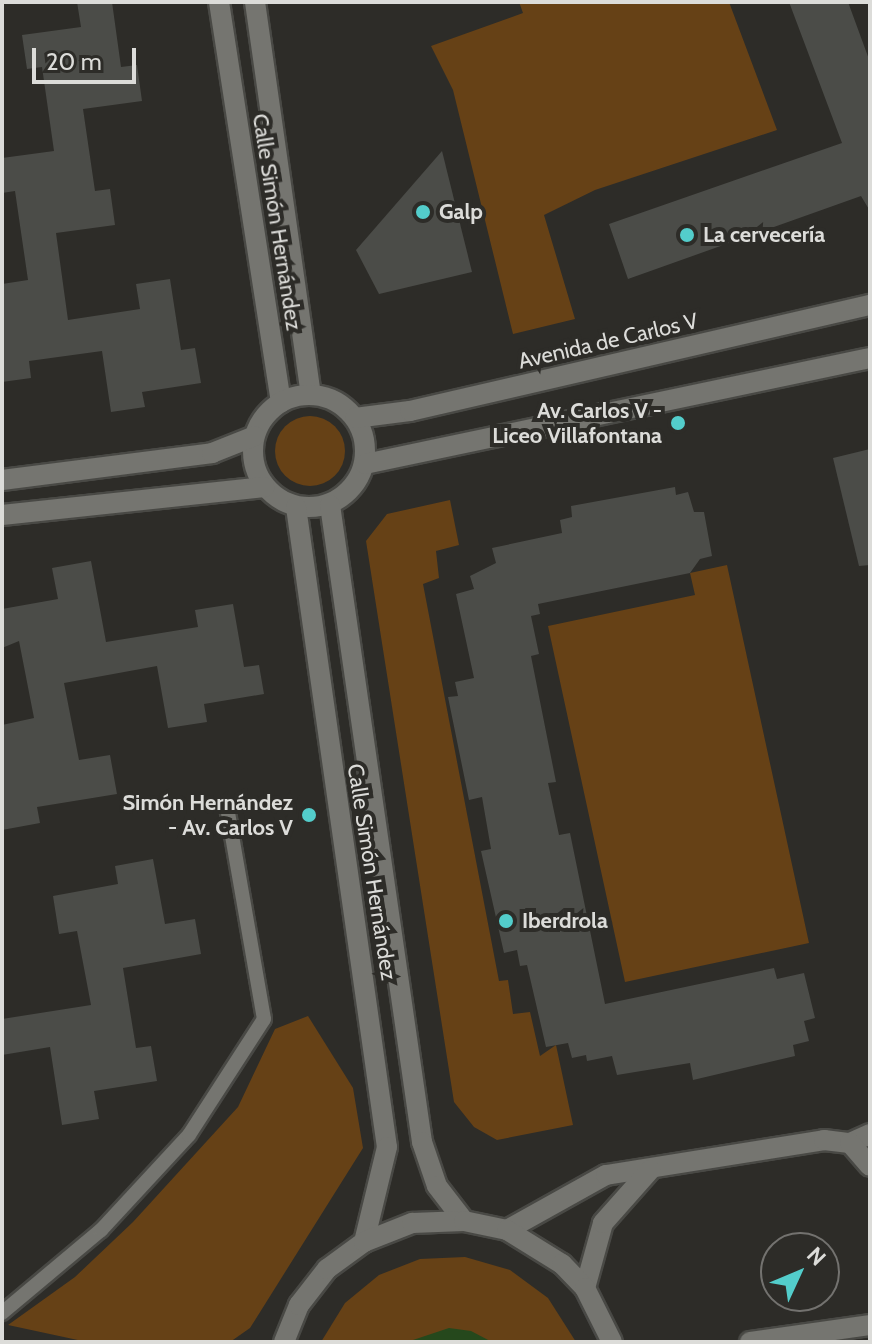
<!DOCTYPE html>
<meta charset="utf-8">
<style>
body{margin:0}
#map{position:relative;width:872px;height:1344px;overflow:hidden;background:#2d2c28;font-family:Cabin,sans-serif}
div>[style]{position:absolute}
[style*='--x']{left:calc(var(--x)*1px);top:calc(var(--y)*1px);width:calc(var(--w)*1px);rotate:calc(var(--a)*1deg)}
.green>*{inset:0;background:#664116}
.round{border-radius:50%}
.water>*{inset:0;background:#25481c}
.building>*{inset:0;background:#4b4c48}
.roads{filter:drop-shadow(2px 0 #494945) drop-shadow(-2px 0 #494945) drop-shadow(0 2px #494945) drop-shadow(0 -2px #494945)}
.service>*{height:14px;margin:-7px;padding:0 7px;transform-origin:7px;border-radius:7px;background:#757570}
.minor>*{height:20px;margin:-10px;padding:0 10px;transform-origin:10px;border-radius:10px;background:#757570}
.tertiary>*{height:20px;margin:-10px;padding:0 10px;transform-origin:10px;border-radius:10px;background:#757570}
.tertiary>.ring{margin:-10px;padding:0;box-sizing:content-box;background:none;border:20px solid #757570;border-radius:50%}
.dots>*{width:22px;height:22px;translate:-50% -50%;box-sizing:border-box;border:4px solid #2d2c28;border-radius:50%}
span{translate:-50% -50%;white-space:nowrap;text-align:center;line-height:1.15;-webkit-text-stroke:8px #2d2c28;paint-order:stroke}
.poi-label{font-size:22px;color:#dcdcd9;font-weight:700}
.left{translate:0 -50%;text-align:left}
.right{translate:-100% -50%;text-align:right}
.street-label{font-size:22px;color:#dcdcd9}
.frame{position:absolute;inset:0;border:4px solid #dcdcd9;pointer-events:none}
.north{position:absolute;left:760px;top:1232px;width:80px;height:80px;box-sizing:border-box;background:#2d2c28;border:2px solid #73726f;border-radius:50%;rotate:46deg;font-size:22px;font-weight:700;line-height:32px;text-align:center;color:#dcdcd9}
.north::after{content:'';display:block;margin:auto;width:28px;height:36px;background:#53cdcb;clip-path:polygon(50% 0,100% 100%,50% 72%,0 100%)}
.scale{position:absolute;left:32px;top:48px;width:104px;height:36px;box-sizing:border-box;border:4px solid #dcdcd9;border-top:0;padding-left:10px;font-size:24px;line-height:28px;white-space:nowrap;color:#dcdcd9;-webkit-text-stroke:6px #2d2c28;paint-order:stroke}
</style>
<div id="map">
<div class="green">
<div style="clip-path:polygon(519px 2px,729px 2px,777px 130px,595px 190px,544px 215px,575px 319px,513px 334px,453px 90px,431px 46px,523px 13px)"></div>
<div class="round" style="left:275px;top:416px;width:70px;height:70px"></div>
<div style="clip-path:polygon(450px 500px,459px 545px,436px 551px,439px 578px,423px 584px,499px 981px,508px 980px,513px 1014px,530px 1012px,540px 1056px,556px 1045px,573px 1125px,497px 1140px,474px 1127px,454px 1102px,366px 541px,387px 514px)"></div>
<div style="clip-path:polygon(727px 565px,809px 943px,625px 982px,548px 626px,695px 595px,690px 573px)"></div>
<div style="clip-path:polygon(308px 1016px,353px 1088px,363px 1148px,250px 1328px,230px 1342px,87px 1342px,8px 1325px,75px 1277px,133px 1222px,238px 1107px,275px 1029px)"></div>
<div style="clip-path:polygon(465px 1257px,510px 1270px,548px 1298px,576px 1342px,321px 1342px,345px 1303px,379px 1275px,420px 1259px)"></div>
</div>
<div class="water">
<div style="clip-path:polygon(449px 1328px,471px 1331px,492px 1342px,407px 1342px)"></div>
</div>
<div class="building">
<div style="clip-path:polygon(77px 2px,112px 2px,121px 67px,137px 65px,142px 101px,83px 109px,95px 191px,110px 189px,115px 225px,56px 233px,68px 320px,140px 309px,136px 284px,170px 279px,181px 350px,195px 348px,201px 383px,142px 392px,145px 407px,111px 412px,102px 351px,29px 361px,31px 378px,2px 382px,2px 284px,28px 280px,15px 191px,2px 193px,2px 158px,54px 151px,42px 67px,27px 69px,22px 35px,81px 27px)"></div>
<div style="clip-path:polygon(789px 2px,848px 2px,870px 62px,870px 211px,861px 196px,628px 279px,609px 224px,842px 143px)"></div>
<div style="clip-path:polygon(442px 151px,472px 272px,379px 294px,356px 250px)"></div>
<div style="clip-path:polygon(870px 449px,870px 565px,859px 566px,833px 458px)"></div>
<div style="clip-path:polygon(675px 487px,676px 495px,688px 492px,694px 512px,704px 512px,712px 556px,700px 559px,690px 573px,538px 604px,540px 614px,531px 616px,539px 654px,531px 656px,556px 782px,548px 783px,559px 835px,570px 833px,605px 1004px,774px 968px,777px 979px,804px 973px,815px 1018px,804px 1021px,809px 1041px,793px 1045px,795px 1056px,693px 1080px,690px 1063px,617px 1075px,612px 1056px,587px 1061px,586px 1055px,572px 1058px,568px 1043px,546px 1047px,527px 965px,520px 966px,517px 950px,504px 953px,481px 851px,491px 849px,482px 797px,469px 800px,448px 697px,458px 696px,455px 682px,474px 678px,456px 594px,474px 589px,470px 576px,496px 563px,492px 548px,562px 533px,560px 520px,572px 517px,571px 506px)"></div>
<div style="clip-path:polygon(91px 561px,106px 642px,198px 627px,195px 610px,233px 604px,244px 667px,259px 665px,264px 694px,204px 704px,207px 722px,168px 728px,157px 666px,64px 683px,79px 760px,110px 755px,117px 794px,37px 807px,40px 823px,2px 830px,2px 725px,34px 718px,19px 641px,2px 648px,2px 609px,58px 599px,52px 568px)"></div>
<div style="clip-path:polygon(153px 859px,165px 924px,195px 919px,201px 954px,123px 968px,136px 1048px,151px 1046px,157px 1081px,94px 1091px,99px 1119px,62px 1125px,50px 1047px,2px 1055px,2px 1019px,91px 1005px,77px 931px,59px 934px,53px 896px,118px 884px,115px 866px)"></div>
</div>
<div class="roads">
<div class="service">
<div style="--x:2;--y:1313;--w:129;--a:-40"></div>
<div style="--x:101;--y:1230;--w:129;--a:-47.2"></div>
<div style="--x:189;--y:1135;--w:138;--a:-57.1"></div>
<div style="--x:264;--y:1019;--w:215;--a:-99.9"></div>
</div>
<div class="minor">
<div style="--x:850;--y:1143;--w:22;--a:-24"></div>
<div style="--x:507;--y:1230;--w:113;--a:-29.1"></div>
<div style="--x:606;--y:1175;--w:221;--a:-9.1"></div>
<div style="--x:824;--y:1140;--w:26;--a:7"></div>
<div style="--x:850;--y:1143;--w:30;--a:49"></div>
<div style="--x:585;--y:1288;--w:67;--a:-74.5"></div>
<div style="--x:603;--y:1223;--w:71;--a:-48.4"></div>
</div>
<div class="tertiary">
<div style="--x:219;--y:2;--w:405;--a:81.2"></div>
<div style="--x:255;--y:2;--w:397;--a:81.9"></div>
<div class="ring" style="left:253px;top:395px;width:92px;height:92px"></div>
<div style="--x:355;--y:418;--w:55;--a:-7.3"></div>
<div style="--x:410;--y:411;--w:472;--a:-13"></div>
<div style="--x:365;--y:464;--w:516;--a:-11.85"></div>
<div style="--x:2;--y:480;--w:212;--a:-7.3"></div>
<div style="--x:212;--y:453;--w:46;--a:-21.6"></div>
<div style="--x:330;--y:505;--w:644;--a:81.78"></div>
<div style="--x:422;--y:1142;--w:46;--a:71.2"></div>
<div style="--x:437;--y:1186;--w:44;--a:52.4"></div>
<div style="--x:296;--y:507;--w:646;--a:81.91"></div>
<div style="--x:387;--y:1147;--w:98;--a:103.6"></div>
<div style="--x:2;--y:515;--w:264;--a:-6.1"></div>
<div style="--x:284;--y:1342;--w:40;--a:-68"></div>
<div style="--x:299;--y:1305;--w:46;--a:-52.1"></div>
<div style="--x:327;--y:1269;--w:46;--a:-36.1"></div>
<div style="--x:364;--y:1242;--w:52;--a:-21.6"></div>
<div style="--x:412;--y:1223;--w:52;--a:-2.2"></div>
<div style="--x:464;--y:1221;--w:44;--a:11.8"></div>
<div style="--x:507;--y:1230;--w:65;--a:31.7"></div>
<div style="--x:562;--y:1264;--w:33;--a:46"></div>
<div style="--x:585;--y:1288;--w:60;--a:63.4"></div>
<div style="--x:750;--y:1342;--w:121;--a:-8.1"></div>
</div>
</div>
<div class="dots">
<div style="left:423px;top:212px;background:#53cdcb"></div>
<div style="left:687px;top:235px;background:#53cdcb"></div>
<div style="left:678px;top:423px;background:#53cdcb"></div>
<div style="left:309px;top:815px;background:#53cdcb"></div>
<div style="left:506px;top:921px;background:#53cdcb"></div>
</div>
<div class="poi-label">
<span class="left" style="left:439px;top:212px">Galp</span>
<span class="left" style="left:703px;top:235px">La cervecería</span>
<span class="right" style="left:662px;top:423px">Av. Carlos V -<br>Liceo Villafontana</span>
<span class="right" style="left:293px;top:815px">Simón Hernández<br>- Av. Carlos V</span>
<span class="left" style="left:522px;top:921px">Iberdrola</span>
</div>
<div class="street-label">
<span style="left:277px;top:222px;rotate:81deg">Calle Simón Hernández</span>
<span style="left:608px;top:341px;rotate:-13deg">Avenida de Carlos V</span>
<span style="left:372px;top:872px;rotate:81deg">Calle Simón Hernández</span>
</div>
<div class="frame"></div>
<div class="north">N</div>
<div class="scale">20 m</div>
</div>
